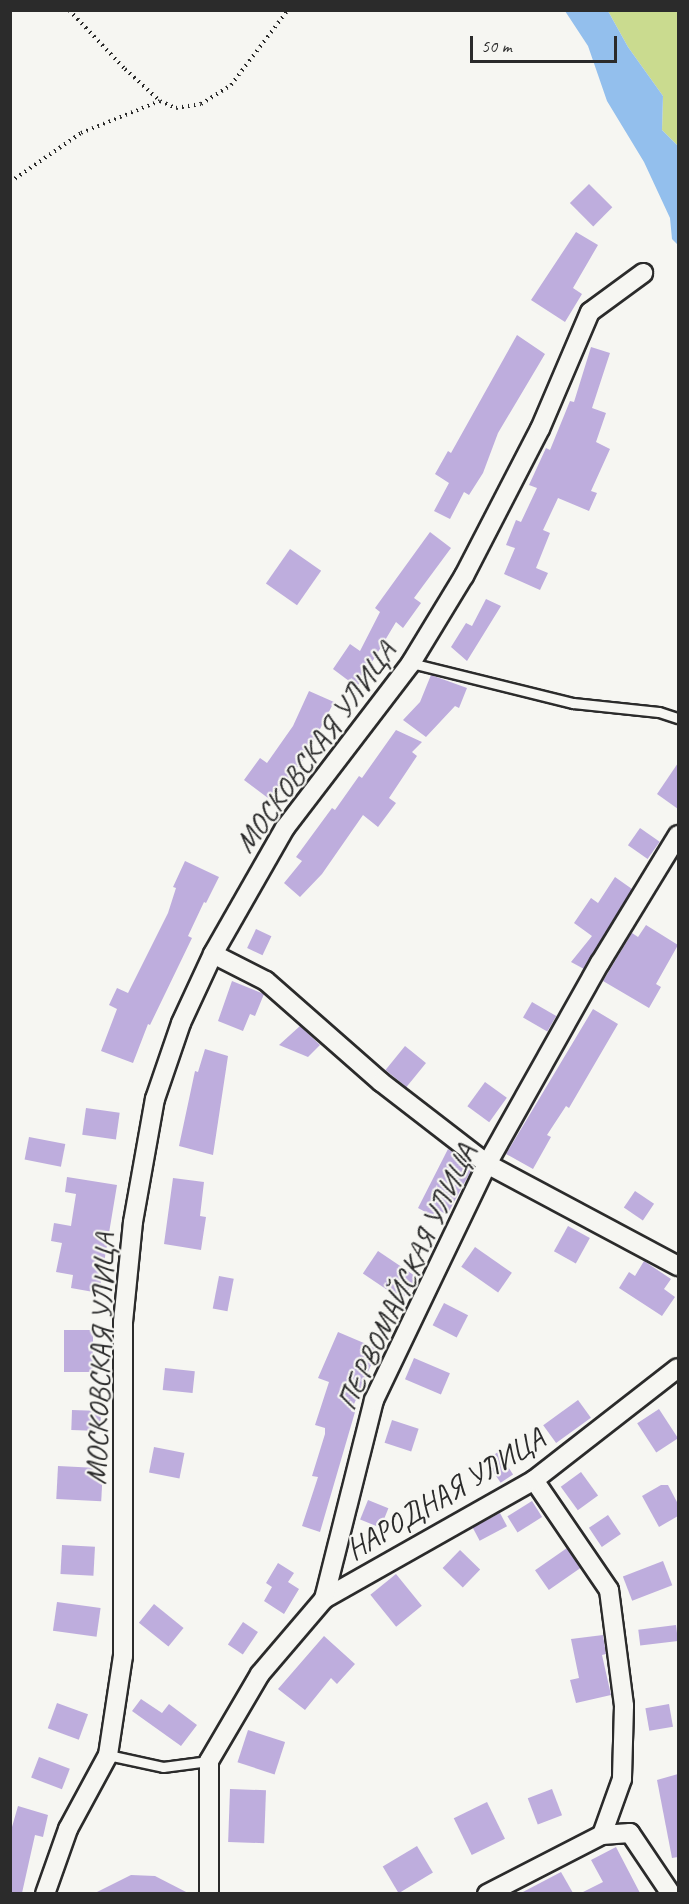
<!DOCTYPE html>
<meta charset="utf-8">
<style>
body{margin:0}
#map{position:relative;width:689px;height:1904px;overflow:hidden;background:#f6f6f2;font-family:Caveat,sans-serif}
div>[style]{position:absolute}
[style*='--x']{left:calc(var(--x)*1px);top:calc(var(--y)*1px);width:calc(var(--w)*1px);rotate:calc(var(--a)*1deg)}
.green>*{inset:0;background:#cadb8f}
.water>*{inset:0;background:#93bfed}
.building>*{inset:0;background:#beaddd;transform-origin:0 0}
.path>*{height:4px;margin-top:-2px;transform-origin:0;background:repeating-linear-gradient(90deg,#2b2b2b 0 1.5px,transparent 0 6px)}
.roads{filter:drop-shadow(2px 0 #2b2b2b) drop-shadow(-2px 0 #2b2b2b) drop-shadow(0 2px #2b2b2b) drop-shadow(0 -2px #2b2b2b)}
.lane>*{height:9px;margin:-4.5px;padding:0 4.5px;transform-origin:4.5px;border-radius:4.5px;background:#f6f6f2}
.street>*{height:18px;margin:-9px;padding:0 9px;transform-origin:9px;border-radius:9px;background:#f6f6f2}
span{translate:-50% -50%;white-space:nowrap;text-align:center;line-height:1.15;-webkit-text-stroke:4.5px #f6f6f2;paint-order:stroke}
.street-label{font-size:30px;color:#2b2b2b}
.frame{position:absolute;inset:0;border:12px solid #2b2b2b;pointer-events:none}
.scale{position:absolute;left:470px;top:36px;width:147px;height:27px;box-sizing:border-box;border:3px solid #2b2b2b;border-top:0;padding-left:8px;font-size:18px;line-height:21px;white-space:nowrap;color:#2b2b2b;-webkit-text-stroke:4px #f6f6f2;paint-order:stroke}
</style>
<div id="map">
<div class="green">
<div style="clip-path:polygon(608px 11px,678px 11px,678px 146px,662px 130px,663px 96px,628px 47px)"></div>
</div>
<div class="water">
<div style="clip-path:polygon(565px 11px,608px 11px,628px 47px,663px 96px,662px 130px,678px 146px,678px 245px,672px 239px,670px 218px,644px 162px,607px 101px,588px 46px)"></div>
</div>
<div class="building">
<div style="left:589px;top:184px;width:33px;height:27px;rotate:45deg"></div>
<div style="clip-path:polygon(576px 232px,598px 245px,573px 288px,582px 294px,565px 322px,531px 300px)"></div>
<div style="clip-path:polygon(517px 335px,545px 354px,498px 433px,483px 473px,469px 495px,464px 492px,450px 519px,434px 511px,449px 483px,435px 474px,448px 451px,451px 453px)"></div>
<div style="clip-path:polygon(591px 347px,610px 353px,592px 408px,606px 413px,596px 442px,610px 449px,591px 491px,597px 493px,589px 511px,558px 498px,543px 530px,550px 533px,536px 568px,548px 573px,540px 590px,504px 574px,515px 548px,506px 545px,516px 520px,521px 522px,537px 488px,529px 485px,546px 448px,550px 450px,570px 401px,574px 402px)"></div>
<div style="clip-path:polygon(430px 532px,451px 548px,414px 598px,421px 603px,403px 628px,396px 622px,357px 687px,333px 669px,350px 644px,360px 651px,380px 612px,375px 608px)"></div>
<div style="left:290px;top:549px;width:38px;height:42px;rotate:35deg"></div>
<div style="clip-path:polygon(486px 599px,501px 606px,467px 661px,451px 647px,466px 623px,472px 626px)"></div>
<div style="clip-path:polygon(431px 675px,467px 688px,459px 708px,455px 706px,426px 737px,403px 720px,420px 702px)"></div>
<div style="clip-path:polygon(309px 691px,334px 702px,306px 756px,272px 801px,244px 780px,260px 758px,267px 763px,293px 726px)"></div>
<div style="clip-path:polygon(396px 730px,422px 742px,412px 752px,417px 756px,389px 798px,396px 803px,378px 827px,363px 815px,322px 874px,300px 897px,284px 883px,302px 861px,296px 857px,332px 808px,335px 810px,359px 776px,362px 778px)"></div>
<div style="clip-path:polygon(678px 763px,678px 809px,657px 794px)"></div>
<div style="left:640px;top:828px;width:24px;height:21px;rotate:35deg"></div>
<div style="clip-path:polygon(185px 861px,219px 877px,206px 903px,204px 902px,188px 936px,192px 938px,150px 1025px,148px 1024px,133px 1063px,101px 1051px,117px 1009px,109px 1005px,117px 988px,128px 993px,168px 913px,176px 888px,173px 887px)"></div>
<div style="clip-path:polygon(615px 877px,632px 889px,584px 969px,571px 962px,592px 936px,574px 923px,591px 898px,598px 903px)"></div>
<div style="clip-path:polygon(646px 925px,678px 945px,656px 984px,661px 987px,649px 1008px,603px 981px,632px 933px,638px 937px)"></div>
<div style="left:256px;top:929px;width:17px;height:21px;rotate:25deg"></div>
<div style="clip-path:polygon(232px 981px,264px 994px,255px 1016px,250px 1014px,243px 1031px,218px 1021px)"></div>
<div style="left:532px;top:1002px;width:28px;height:18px;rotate:30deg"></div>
<div style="clip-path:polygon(593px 1009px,618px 1024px,569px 1108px,566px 1106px,547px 1135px,551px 1137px,533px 1169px,506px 1154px)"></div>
<div style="clip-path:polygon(300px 1026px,320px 1045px,308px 1057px,279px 1045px)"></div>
<div style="left:405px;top:1046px;width:27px;height:31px;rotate:39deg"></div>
<div style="clip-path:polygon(205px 1049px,228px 1056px,213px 1155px,179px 1146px,195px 1071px,198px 1072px)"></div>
<div style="left:485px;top:1082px;width:27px;height:30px;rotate:36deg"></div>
<div style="left:86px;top:1108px;width:34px;height:27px;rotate:8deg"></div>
<div style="left:29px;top:1137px;width:37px;height:23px;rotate:11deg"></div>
<div style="clip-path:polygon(448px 1149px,473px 1167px,447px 1215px,437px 1209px,433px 1216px,418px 1208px)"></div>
<div style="clip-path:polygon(67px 1177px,117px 1185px,99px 1293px,71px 1288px,73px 1275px,56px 1272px,62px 1243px,51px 1241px,54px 1223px,71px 1226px,76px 1194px,65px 1192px)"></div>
<div style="clip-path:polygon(173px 1178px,204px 1182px,200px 1216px,206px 1217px,201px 1250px,164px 1244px)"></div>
<div style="left:635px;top:1191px;width:23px;height:20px;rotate:34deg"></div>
<div style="left:568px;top:1226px;width:25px;height:29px;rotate:29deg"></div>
<div style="left:475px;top:1247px;width:45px;height:24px;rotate:35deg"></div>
<div style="left:378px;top:1251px;width:47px;height:27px;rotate:34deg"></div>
<div style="clip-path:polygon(644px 1261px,671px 1279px,664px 1289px,675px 1297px,662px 1316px,619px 1288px,629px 1272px,635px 1276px)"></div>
<div style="left:219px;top:1276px;width:15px;height:33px;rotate:11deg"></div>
<div style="left:444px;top:1303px;width:27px;height:25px;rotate:27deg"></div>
<div style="left:64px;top:1330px;width:29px;height:42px"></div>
<div style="clip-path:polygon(338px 1332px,378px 1349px,351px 1411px,355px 1412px,320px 1532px,302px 1526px,318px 1477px,312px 1476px,325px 1434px,325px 1428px,315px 1425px,329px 1382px,318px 1378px)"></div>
<div style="left:414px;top:1358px;width:39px;height:23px;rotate:23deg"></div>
<div style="left:165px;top:1368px;width:30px;height:22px;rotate:6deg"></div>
<div style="left:578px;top:1400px;width:22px;height:43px;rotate:54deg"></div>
<div style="left:659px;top:1409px;width:35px;height:26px;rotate:57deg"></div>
<div style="left:72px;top:1410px;width:29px;height:20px;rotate:2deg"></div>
<div style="left:392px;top:1420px;width:28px;height:24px;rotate:18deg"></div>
<div style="left:154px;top:1447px;width:31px;height:26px;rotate:11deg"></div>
<div style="left:498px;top:1452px;width:27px;height:15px;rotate:56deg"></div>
<div style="left:58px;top:1466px;width:45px;height:33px;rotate:3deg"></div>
<div style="left:581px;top:1472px;width:29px;height:25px;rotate:54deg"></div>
<div style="clip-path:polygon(661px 1485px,668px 1485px,678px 1504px,678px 1516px,659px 1527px,642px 1496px)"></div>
<div style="left:368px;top:1500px;width:22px;height:21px;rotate:22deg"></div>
<div style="left:532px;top:1501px;width:19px;height:29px;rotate:58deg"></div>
<div style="left:500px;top:1513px;width:15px;height:31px;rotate:62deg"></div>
<div style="left:608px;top:1515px;width:23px;height:23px;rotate:56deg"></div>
<div style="left:62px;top:1545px;width:33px;height:29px;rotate:3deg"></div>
<div style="left:567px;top:1548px;width:24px;height:39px;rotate:55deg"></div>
<div style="left:460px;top:1550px;width:28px;height:25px;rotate:44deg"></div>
<div style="left:663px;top:1561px;width:26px;height:43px;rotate:69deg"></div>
<div style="clip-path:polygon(278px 1563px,294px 1573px,288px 1582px,299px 1589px,284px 1614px,264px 1601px,272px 1587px,266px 1583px)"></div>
<div style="left:396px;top:1574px;width:41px;height:33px;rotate:51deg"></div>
<div style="left:57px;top:1602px;width:44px;height:29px;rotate:8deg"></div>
<div style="left:154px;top:1604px;width:38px;height:24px;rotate:39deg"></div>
<div style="left:243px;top:1622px;width:18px;height:27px;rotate:34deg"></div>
<div style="left:676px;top:1625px;width:16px;height:38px;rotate:83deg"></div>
<div style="clip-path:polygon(603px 1635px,606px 1654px,602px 1655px,611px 1695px,576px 1703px,570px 1680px,579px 1678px,571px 1639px)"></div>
<div style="clip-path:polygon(324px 1636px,355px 1664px,337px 1684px,331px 1678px,305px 1710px,278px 1689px)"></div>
<div style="clip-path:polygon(141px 1699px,162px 1713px,169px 1704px,197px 1725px,181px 1746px,132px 1711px)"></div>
<div style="left:57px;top:1703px;width:33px;height:27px;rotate:20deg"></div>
<div style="left:669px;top:1704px;width:23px;height:24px;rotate:80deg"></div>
<div style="left:248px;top:1730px;width:39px;height:34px;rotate:18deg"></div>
<div style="left:39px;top:1757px;width:33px;height:22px;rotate:21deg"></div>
<div style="clip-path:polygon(678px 1774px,678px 1857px,672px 1858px,657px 1780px)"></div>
<div style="left:230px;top:1789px;width:36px;height:53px;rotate:2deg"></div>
<div style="left:552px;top:1789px;width:28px;height:26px;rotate:69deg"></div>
<div style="left:487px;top:1802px;width:41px;height:37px;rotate:64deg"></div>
<div style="clip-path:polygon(18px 1806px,48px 1815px,43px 1837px,35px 1835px,22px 1893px,10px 1893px,10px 1834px)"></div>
<div style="left:417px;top:1846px;width:31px;height:40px;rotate:59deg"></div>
<div style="clip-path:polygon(616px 1847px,640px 1893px,581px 1893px,603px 1882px,591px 1860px)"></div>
<div style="clip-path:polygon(561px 1872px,573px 1893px,521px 1893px)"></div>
<div style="clip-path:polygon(131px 1875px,155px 1876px,188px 1893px,95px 1893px)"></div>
</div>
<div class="path">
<div style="--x:69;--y:10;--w:81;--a:46.5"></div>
<div style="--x:125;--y:69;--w:47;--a:42.4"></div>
<div style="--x:160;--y:101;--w:17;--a:24"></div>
<div style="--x:176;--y:108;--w:25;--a:-9"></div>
<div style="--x:201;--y:104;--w:36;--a:-32"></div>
<div style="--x:231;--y:85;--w:94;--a:-52.8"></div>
<div style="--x:10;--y:182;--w:86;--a:-34.6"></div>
<div style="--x:81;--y:133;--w:85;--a:-22.1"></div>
</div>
<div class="roads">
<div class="lane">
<div style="--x:411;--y:663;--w:167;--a:13.9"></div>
<div style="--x:573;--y:703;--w:86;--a:6"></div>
<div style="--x:659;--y:712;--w:20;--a:18"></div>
<div style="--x:108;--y:1755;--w:56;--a:12.3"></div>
<div style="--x:163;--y:1767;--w:46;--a:-7.4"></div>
</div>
<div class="street">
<div style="--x:213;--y:954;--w:59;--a:27"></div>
<div style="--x:266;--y:981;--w:153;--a:41.3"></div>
<div style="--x:381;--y:1082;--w:134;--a:37.7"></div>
<div style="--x:487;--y:1164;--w:217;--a:28.1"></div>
<div style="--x:534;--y:1480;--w:133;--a:55.7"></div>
<div style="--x:609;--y:1590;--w:117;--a:82.6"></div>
<div style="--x:624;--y:1706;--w:73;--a:91.6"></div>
<div style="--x:622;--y:1779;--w:59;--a:109.7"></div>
<div style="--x:602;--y:1835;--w:28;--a:-4"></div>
<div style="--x:630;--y:1833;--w:73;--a:56.1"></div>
<div style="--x:324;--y:1599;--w:241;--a:-29.5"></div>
<div style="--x:534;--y:1480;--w:182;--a:-37.9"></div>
<div style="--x:45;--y:1894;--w:69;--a:-70.5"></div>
<div style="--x:68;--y:1829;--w:84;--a:-61.6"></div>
<div style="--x:108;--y:1755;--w:100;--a:-81.4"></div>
<div style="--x:123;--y:1656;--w:334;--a:-90"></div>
<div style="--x:123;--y:1322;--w:100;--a:-84.3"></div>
<div style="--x:133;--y:1222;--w:125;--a:-79.9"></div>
<div style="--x:155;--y:1099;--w:80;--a:-71.1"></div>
<div style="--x:181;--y:1023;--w:76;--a:-65.1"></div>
<div style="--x:213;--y:954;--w:145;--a:-60.3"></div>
<div style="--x:285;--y:828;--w:208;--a:-52.6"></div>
<div style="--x:411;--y:663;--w:102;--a:-58.7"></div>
<div style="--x:464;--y:576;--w:165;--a:-62.7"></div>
<div style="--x:540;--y:429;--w:127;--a:-66.9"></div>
<div style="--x:590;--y:312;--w:66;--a:-36.3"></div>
<div style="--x:209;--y:1894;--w:133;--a:-90"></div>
<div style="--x:209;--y:1761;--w:101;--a:-59.6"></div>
<div style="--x:260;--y:1674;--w:99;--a:-49.5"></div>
<div style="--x:324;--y:1599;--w:205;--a:-75.9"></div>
<div style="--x:374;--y:1400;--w:262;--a:-64.4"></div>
<div style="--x:487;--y:1164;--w:231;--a:-60.7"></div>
<div style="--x:600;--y:963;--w:150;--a:-58.6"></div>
<div style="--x:487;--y:1894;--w:129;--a:-27.2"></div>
</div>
</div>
<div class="street-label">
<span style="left:315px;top:747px;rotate:-54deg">МОСКОВСКАЯ УЛИЦА</span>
<span style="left:406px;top:1277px;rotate:-65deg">ПЕРВОМАЙСКАЯ УЛИЦА</span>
<span style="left:100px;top:1359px;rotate:-88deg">МОСКОВСКАЯ УЛИЦА</span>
<span style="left:445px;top:1494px;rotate:-31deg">НАРОДНАЯ УЛИЦА</span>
</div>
<div class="frame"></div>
<div class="scale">50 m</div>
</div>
